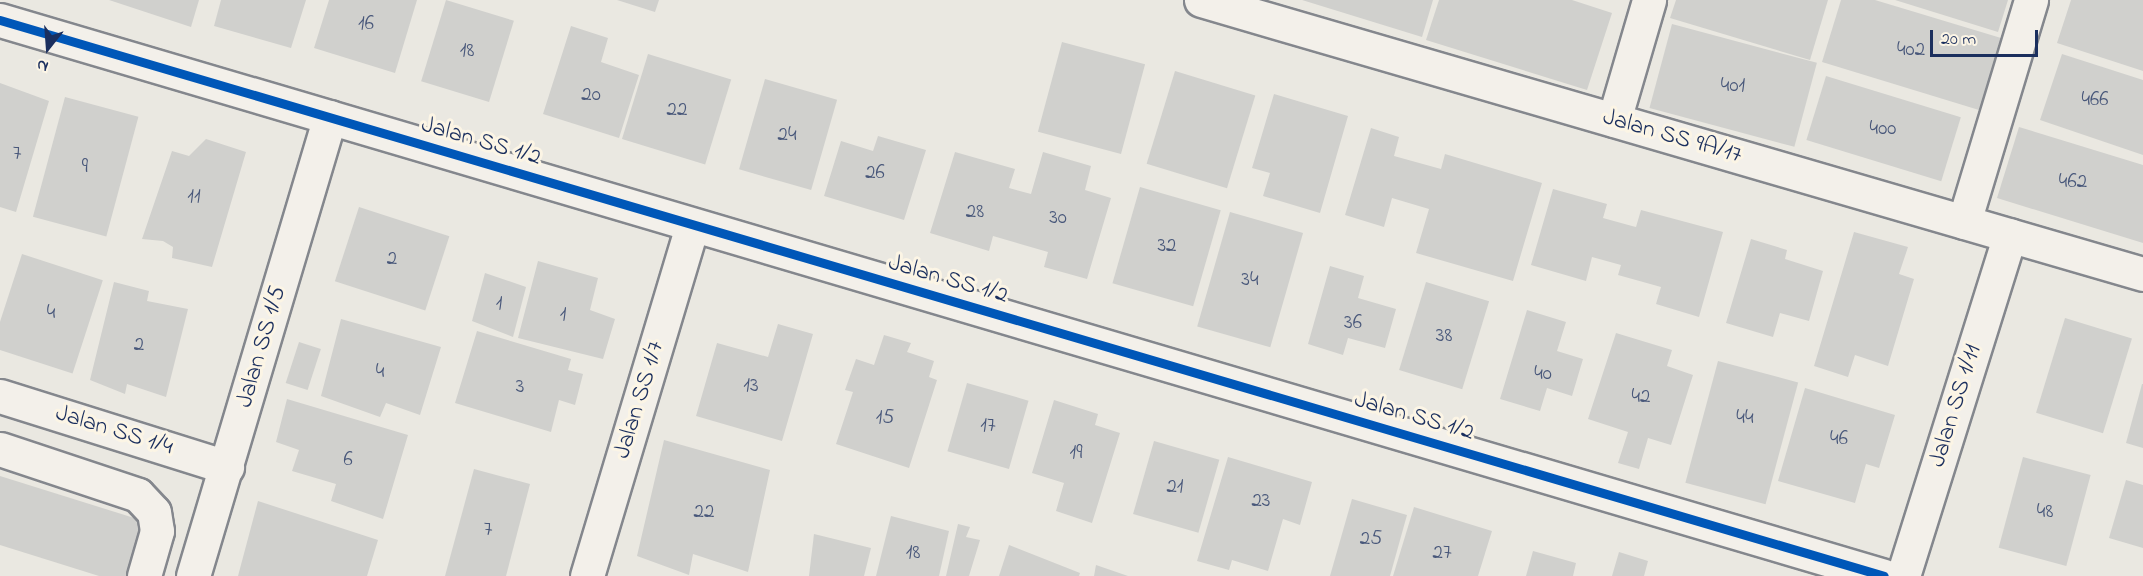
<!DOCTYPE html>
<style>
body{margin:0}
#map{position:relative;width:2143px;height:576px;overflow:hidden;background:#eae8e1;font-family:"Indie Flower",sans-serif}
div>[style]{position:absolute}
[style*='--x']{left:calc(var(--x)*1px);top:calc(var(--y)*1px);width:calc(var(--w)*1px);rotate:calc(var(--a)*1deg)}
.building>*{inset:0;background:#d0d0cd;transform-origin:0 0}
.roads{filter:drop-shadow(2px 0 #84878d) drop-shadow(-2px 0 #84878d) drop-shadow(0 2px #84878d) drop-shadow(0 -2px #84878d)}
.minor>*{height:33px;margin:-16.5px;padding:0 16.5px;transform-origin:16.5px;border-radius:16.5px;background:#f3f0ea}
.cycleway>*{height:9px;margin:-4.5px;padding:0 4.5px;transform-origin:4.5px;border-radius:4.5px;background:#0057b8}
span{translate:-50% -50%;white-space:nowrap;text-align:center;line-height:1.15;-webkit-text-stroke:6px #fcf5e5;paint-order:stroke}
.number-label{font-size:21px;color:#48577a}
.number-label span{-webkit-text-stroke-width:0}
.street-label{font-size:24px;color:#1b2f5e}
.north{position:absolute;left:18px;top:18px;width:60px;height:60px;-webkit-text-stroke:4px #fcf5e5;paint-order:stroke;rotate:197deg;font-size:16px;font-weight:700;line-height:24px;text-align:center;color:#1b2f5e}
.north::after{content:'';display:block;margin:auto;width:21px;height:27px;background:#1b2f5e;clip-path:polygon(50% 0,100% 100%,50% 72%,0 100%)}
.scale{position:absolute;left:1930px;top:30px;width:108px;height:27px;box-sizing:border-box;border:3px solid #1b2f5e;border-top:0;padding-left:8px;font-size:18px;line-height:21px;white-space:nowrap;color:#1b2f5e;-webkit-text-stroke:4px #fcf5e5;paint-order:stroke}
</style>
<div id="map">
<div class="building">
<div style="clip-path:polygon(109px 0,199px 0,191px 27px)"></div>
<div style="clip-path:polygon(221px 0,306px 0,291px 48px,214px 26px)"></div>
<div style="clip-path:polygon(329px 0,417px 0,395px 73px,314px 48px)"></div>
<div style="left:446px;top:0;width:71px;height:85px;rotate:17deg"></div>
<div style="clip-path:polygon(617px 0,659px 0,655px 12px)"></div>
<div style="clip-path:polygon(1302px 0,1433px 0,1422px 37px)"></div>
<div style="clip-path:polygon(1439px 0,1572px 0,1612px 13px,1587px 90px,1426px 40px)"></div>
<div style="clip-path:polygon(1676px 0,1828px 0,1810px 60px,1670px 18px)"></div>
<div style="clip-path:polygon(1841px 0,1875px 0,2001px 38px,1979px 110px,1822px 62px)"></div>
<div style="clip-path:polygon(1895px 0,2008px 0,1998px 32px)"></div>
<div style="clip-path:polygon(2071px 0,2143px 0,2143px 71px,2057px 43px)"></div>
<div style="left:1672px;top:24px;width:150px;height:87px;rotate:15deg"></div>
<div style="clip-path:polygon(571px 26px,608px 38px,601px 62px,639px 75px,619px 138px,543px 114px)"></div>
<div style="left:1062px;top:42px;width:86px;height:93px;rotate:15deg"></div>
<div style="left:648px;top:54px;width:87px;height:89px;rotate:17deg"></div>
<div style="clip-path:polygon(2062px 54px,2143px 80px,2143px 155px,2040px 120px)"></div>
<div style="left:1175px;top:71px;width:84px;height:97px;rotate:17deg"></div>
<div style="left:1826px;top:76px;width:141px;height:67px;rotate:17deg"></div>
<div style="left:765px;top:79px;width:75px;height:94px;rotate:16deg"></div>
<div style="clip-path:polygon(0 83px,49px 101px,16px 212px,0 207px)"></div>
<div style="clip-path:polygon(1274px 94px,1348px 116px,1320px 213px,1263px 196px,1270px 173px,1252px 168px)"></div>
<div style="left:65px;top:97px;width:76px;height:124px;rotate:15deg"></div>
<div style="clip-path:polygon(2019px 127px,2143px 165px,2143px 243px,1997px 198px)"></div>
<div style="clip-path:polygon(1371px 128px,1399px 137px,1394px 156px,1441px 169px,1445px 154px,1542px 183px,1513px 281px,1416px 253px,1429px 209px,1392px 198px,1384px 227px,1345px 215px)"></div>
<div style="clip-path:polygon(878px 136px,926px 150px,904px 220px,824px 196px,841px 141px,873px 151px)"></div>
<div style="clip-path:polygon(206px 139px,246px 152px,212px 267px,172px 258px,173px 247px,163px 241px,142px 239px,172px 151px,189px 156px)"></div>
<div style="clip-path:polygon(955px 152px,1015px 169px,1009px 188px,1031px 194px,1043px 152px,1091px 166px,1085px 190px,1111px 198px,1087px 279px,1044px 267px,1048px 252px,993px 236px,989px 251px,930px 233px)"></div>
<div style="left:1140px;top:187px;width:84px;height:100px;rotate:16deg"></div>
<div style="clip-path:polygon(1553px 189px,1607px 204px,1603px 218px,1632px 226px,1636px 227px,1641px 210px,1723px 232px,1699px 317px,1656px 304px,1661px 287px,1618px 275px,1621px 265px,1592px 257px,1586px 281px,1531px 265px)"></div>
<div style="left:359px;top:207px;width:95px;height:78px;rotate:18deg"></div>
<div style="left:1230px;top:212px;width:76px;height:119px;rotate:16deg"></div>
<div style="clip-path:polygon(1854px 232px,1908px 247px,1899px 274px,1914px 279px,1888px 366px,1855px 355px,1848px 377px,1814px 366px)"></div>
<div style="clip-path:polygon(1751px 239px,1787px 250px,1785px 259px,1823px 271px,1809px 321px,1780px 313px,1773px 337px,1726px 323px)"></div>
<div style="left:22px;top:254px;width:85px;height:98px;rotate:18deg"></div>
<div style="clip-path:polygon(538px 261px,598px 278px,590px 310px,615px 319px,603px 359px,518px 338px)"></div>
<div style="clip-path:polygon(1330px 266px,1364px 276px,1358px 298px,1396px 309px,1385px 348px,1348px 338px,1343px 355px,1308px 344px)"></div>
<div style="clip-path:polygon(485px 273px,526px 287px,513px 337px,472px 321px)"></div>
<div style="clip-path:polygon(114px 282px,149px 291px,147px 301px,188px 309px,166px 397px,127px 384px,125px 394px,90px 380px)"></div>
<div style="left:1426px;top:282px;width:66px;height:92px;rotate:17deg"></div>
<div style="clip-path:polygon(1527px 310px,1566px 322px,1557px 351px,1583px 359px,1572px 396px,1547px 388px,1540px 411px,1500px 399px)"></div>
<div style="left:2065px;top:318px;width:70px;height:99px;rotate:17deg"></div>
<div style="clip-path:polygon(341px 319px,441px 347px,420px 415px,386px 403px,380px 417px,321px 396px)"></div>
<div style="clip-path:polygon(778px 324px,813px 334px,782px 441px,696px 416px,717px 343px,768px 357px)"></div>
<div style="clip-path:polygon(477px 331px,571px 359px,568px 370px,583px 374px,575px 405px,559px 400px,551px 432px,455px 403px)"></div>
<div style="clip-path:polygon(1616px 333px,1672px 350px,1667px 366px,1693px 375px,1671px 445px,1648px 438px,1639px 469px,1618px 463px,1628px 432px,1588px 419px)"></div>
<div style="clip-path:polygon(884px 335px,911px 343px,907px 352px,934px 361px,929px 377px,937px 380px,909px 468px,836px 444px,853px 392px,845px 390px,856px 359px,874px 365px)"></div>
<div style="left:299px;top:342px;width:23px;height:43px;rotate:18deg"></div>
<div style="left:1718px;top:361px;width:83px;height:126px;rotate:15deg"></div>
<div style="left:967px;top:383px;width:64px;height:71px;rotate:16deg"></div>
<div style="clip-path:polygon(2142px 384px,2143px 384px,2143px 448px,2126px 443px)"></div>
<div style="clip-path:polygon(1805px 388px,1895px 415px,1879px 468px,1866px 464px,1855px 503px,1778px 481px)"></div>
<div style="clip-path:polygon(287px 399px,408px 435px,383px 519px,331px 501px,336px 484px,292px 471px,299px 450px,276px 442px)"></div>
<div style="clip-path:polygon(1054px 400px,1098px 414px,1095px 425px,1120px 433px,1092px 523px,1056px 511px,1064px 483px,1032px 473px)"></div>
<div style="clip-path:polygon(664px 440px,770px 470px,748px 572px,693px 554px,689px 575px,637px 556px)"></div>
<div style="left:1154px;top:441px;width:68px;height:76px;rotate:16deg"></div>
<div style="clip-path:polygon(1228px 457px,1312px 482px,1300px 525px,1283px 519px,1268px 571px,1232px 560px,1229px 570px,1197px 561px)"></div>
<div style="left:2023px;top:457px;width:70px;height:94px;rotate:15deg"></div>
<div style="clip-path:polygon(474px 469px,530px 484px,506px 576px,445px 576px)"></div>
<div style="clip-path:polygon(0 476px,147px 522px,129px 576px,99px 576px,0 545px)"></div>
<div style="clip-path:polygon(2126px 480px,2143px 485px,2143px 548px,2109px 538px)"></div>
<div style="clip-path:polygon(1352px 499px,1407px 515px,1390px 576px,1330px 576px)"></div>
<div style="clip-path:polygon(258px 501px,378px 540px,367px 576px,238px 576px)"></div>
<div style="clip-path:polygon(1414px 507px,1492px 531px,1478px 576px,1393px 576px)"></div>
<div style="clip-path:polygon(891px 516px,949px 531px,939px 576px,876px 576px)"></div>
<div style="clip-path:polygon(958px 524px,970px 527px,966px 537px,980px 540px,969px 576px,946px 576px)"></div>
<div style="clip-path:polygon(814px 534px,871px 548px,864px 576px,809px 576px)"></div>
<div style="clip-path:polygon(1009px 545px,1080px 573px,1079px 576px,999px 576px)"></div>
<div style="clip-path:polygon(1533px 551px,1576px 563px,1573px 576px,1526px 576px)"></div>
<div style="clip-path:polygon(1619px 552px,1648px 561px,1644px 576px,1612px 576px)"></div>
<div style="clip-path:polygon(1096px 565px,1128px 576px,1094px 576px)"></div>
</div>
<div class="roads">
<div class="minor">
<div style="--x:1201;--y:0;--w:981;--a:16.22"></div>
<div style="--x:0;--y:20;--w:1964;--a:16.44"></div>
<div style="--x:1614;--y:120;--w:125;--a:-73.7"></div>
<div style="--x:1964;--y:222;--w:232;--a:-73.2"></div>
<div style="--x:0;--y:396;--w:238;--a:17.4"></div>
<div style="--x:0;--y:449;--w:145;--a:18.4"></div>
<div style="--x:138;--y:495;--w:23;--a:47"></div>
<div style="--x:154;--y:512;--w:19;--a:81"></div>
<div style="--x:157;--y:531;--w:47;--a:106.1"></div>
<div style="--x:193;--y:576;--w:479;--a:-73.4"></div>
<div style="--x:587;--y:576;--w:366;--a:-73.3"></div>
<div style="--x:1903;--y:576;--w:357;--a:-72.6"></div>
</div>
</div>
<div class="cycleway">
<div style="--x:0;--y:20;--w:1964;--a:16.44"></div>
</div>
<div class="number-label">
<span style="left:366px;top:24px">16</span>
<span style="left:1911px;top:50px">402</span>
<span style="left:467px;top:51px">18</span>
<span style="left:1733px;top:86px">401</span>
<span style="left:591px;top:95px">20</span>
<span style="left:2095px;top:100px">466</span>
<span style="left:677px;top:110px">22</span>
<span style="left:1883px;top:129px">400</span>
<span style="left:787px;top:135px">24</span>
<span style="left:17px;top:154px">7</span>
<span style="left:85px;top:167px">9</span>
<span style="left:875px;top:173px">26</span>
<span style="left:2073px;top:182px">462</span>
<span style="left:194px;top:197px">11</span>
<span style="left:975px;top:212px">28</span>
<span style="left:1058px;top:218px">30</span>
<span style="left:1167px;top:246px">32</span>
<span style="left:392px;top:259px">2</span>
<span style="left:1250px;top:280px">34</span>
<span style="left:499px;top:304px">1</span>
<span style="left:51px;top:313px">4</span>
<span style="left:563px;top:315px">1</span>
<span style="left:1353px;top:323px">36</span>
<span style="left:1444px;top:336px">38</span>
<span style="left:139px;top:345px">2</span>
<span style="left:380px;top:372px">4</span>
<span style="left:1543px;top:374px">40</span>
<span style="left:751px;top:386px">13</span>
<span style="left:520px;top:387px">3</span>
<span style="left:1641px;top:397px">42</span>
<span style="left:885px;top:418px">15</span>
<span style="left:1745px;top:418px">44</span>
<span style="left:988px;top:426px">17</span>
<span style="left:1839px;top:439px">46</span>
<span style="left:1076px;top:453px">19</span>
<span style="left:348px;top:460px">6</span>
<span style="left:1175px;top:487px">21</span>
<span style="left:1261px;top:501px">23</span>
<span style="left:704px;top:512px">22</span>
<span style="left:2045px;top:512px">48</span>
<span style="left:488px;top:530px">7</span>
<span style="left:1371px;top:539px">25</span>
<span style="left:913px;top:553px">18</span>
<span style="left:1442px;top:553px">27</span>
</div>
<div class="street-label">
<span style="left:1672px;top:137px;rotate:16deg">Jalan SS 9A/17</span>
<span style="left:481px;top:142px;rotate:16deg">Jalan SS 1/2</span>
<span style="left:948px;top:280px;rotate:16deg">Jalan SS 1/2</span>
<span style="left:262px;top:347px;rotate:-74deg">Jalan SS 1/5</span>
<span style="left:640px;top:400px;rotate:-73deg">Jalan SS 1/7</span>
<span style="left:1956px;top:406px;rotate:-73deg">Jalan SS 1/11</span>
<span style="left:1414px;top:417px;rotate:16deg">Jalan SS 1/2</span>
<span style="left:114px;top:431px;rotate:17deg">Jalan SS 1/4</span>
</div>
<div class="north">N</div>
<div class="scale">20 m</div>
</div>
